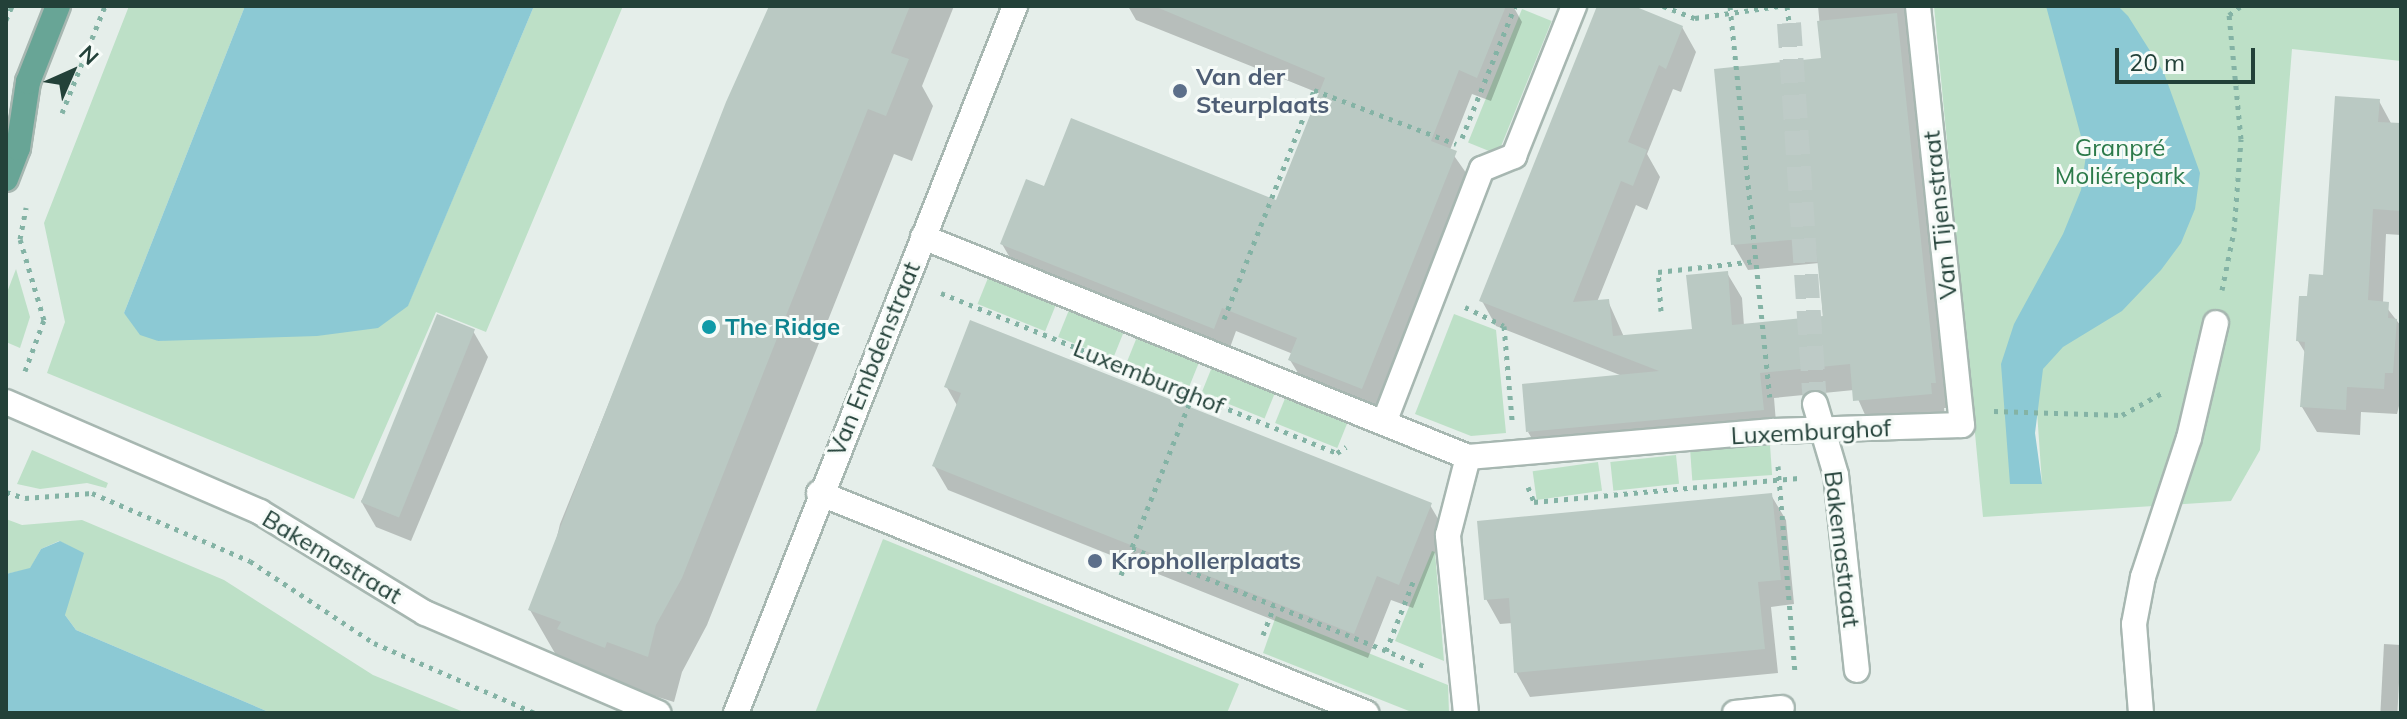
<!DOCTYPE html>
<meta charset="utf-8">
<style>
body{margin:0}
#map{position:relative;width:2407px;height:719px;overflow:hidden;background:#e5eeea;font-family:Mulish,sans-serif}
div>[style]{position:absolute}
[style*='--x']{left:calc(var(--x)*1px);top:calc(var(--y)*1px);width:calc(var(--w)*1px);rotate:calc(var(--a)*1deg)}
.green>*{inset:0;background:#bde0c7;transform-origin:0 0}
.water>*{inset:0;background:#8cc9d4}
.shadow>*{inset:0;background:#0003;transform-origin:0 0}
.building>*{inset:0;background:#bac9c3;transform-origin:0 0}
.minor-tunnel>*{height:24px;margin-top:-12px;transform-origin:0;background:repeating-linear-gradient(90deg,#becbc7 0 24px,transparent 0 36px)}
.path>*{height:5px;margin-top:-2.5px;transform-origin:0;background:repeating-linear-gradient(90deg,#84b3a5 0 4px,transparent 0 10px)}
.roads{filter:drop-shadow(2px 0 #a7b7b1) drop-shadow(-2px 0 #a7b7b1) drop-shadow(0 2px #a7b7b1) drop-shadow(0 -2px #a7b7b1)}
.minor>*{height:24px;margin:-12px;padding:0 12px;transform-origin:12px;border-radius:12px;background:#fff}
.major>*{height:24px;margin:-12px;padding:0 12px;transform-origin:12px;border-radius:12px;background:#68a596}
.dots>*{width:22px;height:22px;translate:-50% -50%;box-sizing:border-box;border:4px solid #f6fbf8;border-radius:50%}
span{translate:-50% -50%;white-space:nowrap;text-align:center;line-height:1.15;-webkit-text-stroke:6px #f6fbf8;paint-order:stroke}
.service-label{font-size:24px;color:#4e5e75;font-weight:700}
.left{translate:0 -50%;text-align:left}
.park-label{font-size:24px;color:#2c7a4a}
.street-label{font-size:24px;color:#234139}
.culture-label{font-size:24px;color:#0d838f;font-weight:700}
.frame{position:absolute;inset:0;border:8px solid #234139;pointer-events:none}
.north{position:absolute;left:32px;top:32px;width:80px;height:80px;-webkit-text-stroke:6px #f6fbf8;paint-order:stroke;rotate:45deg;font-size:22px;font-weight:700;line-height:32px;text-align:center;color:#234139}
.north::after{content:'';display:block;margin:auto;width:28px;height:36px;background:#234139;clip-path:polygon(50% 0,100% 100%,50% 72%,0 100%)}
.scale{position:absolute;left:2115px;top:48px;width:140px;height:36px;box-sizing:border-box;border:4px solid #234139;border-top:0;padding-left:10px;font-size:24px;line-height:28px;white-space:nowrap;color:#234139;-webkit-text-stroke:6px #f6fbf8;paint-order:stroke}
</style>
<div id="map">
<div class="green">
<div style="clip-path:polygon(129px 6px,245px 6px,124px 313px,158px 341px,408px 305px,534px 6px,623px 6px,486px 332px,436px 312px,354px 499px,47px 373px,65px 322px,44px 223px)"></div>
<div style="clip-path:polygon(evenodd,1934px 6px,2401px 6px,2401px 61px,2292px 49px,2260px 450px,2231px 501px,1983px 517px,1934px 6px,2004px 395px,2036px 397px,2042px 484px,2004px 395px)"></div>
<div style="left:1522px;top:9px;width:32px;height:144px;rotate:22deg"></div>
<div style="clip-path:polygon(16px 269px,30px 317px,20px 348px,6px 342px,6px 295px)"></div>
<div style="left:988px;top:278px;width:73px;height:28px;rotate:22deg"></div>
<div style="left:1069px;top:310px;width:59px;height:29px;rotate:22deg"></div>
<div style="clip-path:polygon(1454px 314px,1496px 330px,1506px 433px,1471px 436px,1415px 414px)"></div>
<div style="left:1137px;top:337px;width:67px;height:28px;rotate:22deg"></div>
<div style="left:1212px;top:367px;width:68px;height:28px;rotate:22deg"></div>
<div style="left:1286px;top:396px;width:67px;height:29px;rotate:22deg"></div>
<div style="left:1770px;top:445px;width:30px;height:80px;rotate:86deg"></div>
<div style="clip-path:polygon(32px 450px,108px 483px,106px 488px,87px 483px,40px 489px,17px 484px)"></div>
<div style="left:1676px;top:455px;width:29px;height:66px;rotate:84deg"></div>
<div style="left:1598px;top:462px;width:29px;height:66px;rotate:82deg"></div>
<div style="clip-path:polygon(6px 519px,22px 525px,82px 520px,224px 580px,373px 675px,466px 713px,271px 713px,76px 630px,65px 615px,69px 546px,59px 541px,41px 549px,30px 569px,6px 574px)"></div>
<div style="clip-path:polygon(883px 539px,1239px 684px,1227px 713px,815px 713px)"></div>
<div style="clip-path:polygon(1432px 551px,1435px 552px,1444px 661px,1395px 641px)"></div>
<div style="clip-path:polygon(1276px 616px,1448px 685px,1449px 713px,1414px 713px,1263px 653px)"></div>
</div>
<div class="water">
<div style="clip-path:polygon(245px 6px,534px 6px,408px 306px,378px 328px,317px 336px,158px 341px,140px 335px,124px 313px)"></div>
<div style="clip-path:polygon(2046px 6px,2118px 6px,2128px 16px,2164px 73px,2200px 173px,2195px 209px,2181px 243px,2161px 270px,2122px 311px,2063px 347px,2043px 369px,2035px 433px,2042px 484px,2010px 484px,2001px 364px,2014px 324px,2063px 234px,2081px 190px,2086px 155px)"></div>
<div style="clip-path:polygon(60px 541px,84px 553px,65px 615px,76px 630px,271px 713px,6px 713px,6px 574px,30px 568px,41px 549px)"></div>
</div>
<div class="shadow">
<div style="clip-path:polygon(770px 6px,954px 6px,922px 86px,933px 106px,912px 161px,894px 154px,707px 625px,682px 672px,674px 702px,586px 675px,580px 664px,556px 655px,530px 610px,551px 562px,560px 524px)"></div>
<div style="clip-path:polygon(1128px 6px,1513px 6px,1522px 22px,1491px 101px,1472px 94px,1450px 150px,1469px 177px,1376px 412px,1305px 384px,1290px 360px,1293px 354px,1236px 331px,1228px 353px,1016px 268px,1002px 244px,1046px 188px,1277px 203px,1321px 94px,1136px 20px)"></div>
<div style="clip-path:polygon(1599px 6px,1629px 6px,1682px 27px,1696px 52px,1681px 92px,1673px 89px,1647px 154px,1660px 177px,1647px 210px,1636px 205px,1597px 302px,1608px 301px,1624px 337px,1694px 330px,1727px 273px,1742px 298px,1744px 326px,1823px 318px,1819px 263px,1748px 270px,1733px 244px,1823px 60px,1818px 6px,1907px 6px,1949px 408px,1944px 408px,1945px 419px,1870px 426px,1854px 390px,1774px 398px,1777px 435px,1543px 457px,1528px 432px,1625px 377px,1496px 326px,1482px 301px)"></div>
<div style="clip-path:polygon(2379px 101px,2392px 125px,2401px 125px,2401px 235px,2386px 234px,2383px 303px,2401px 326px,2401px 398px,2397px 414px,2361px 412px,2360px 435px,2317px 432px,2302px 407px,2306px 354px,2298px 341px,2309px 299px,2325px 277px)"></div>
<div style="clip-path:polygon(473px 331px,488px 357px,411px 541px,376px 527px,361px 501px)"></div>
<div style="clip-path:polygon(946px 386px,1430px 505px,1444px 529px,1413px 608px,1391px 600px,1368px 658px,948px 490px,934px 466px,958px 407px)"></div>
<div style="clip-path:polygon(1771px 495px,1786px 520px,1794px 604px,1771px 607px,1778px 673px,1530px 697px,1516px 672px,1513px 623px,1500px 624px,1486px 599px)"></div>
<div style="left:2384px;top:644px;width:17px;height:69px;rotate:3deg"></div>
</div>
<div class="building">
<div style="clip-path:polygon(769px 6px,910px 6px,891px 53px,909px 59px,886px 116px,868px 109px,682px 578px,656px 625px,648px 657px,607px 642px,605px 648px,557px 629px,561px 622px,528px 610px,726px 102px)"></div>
<div style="clip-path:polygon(1154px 6px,1506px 6px,1477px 78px,1459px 70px,1431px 141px,1457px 151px,1362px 389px,1288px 360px,1297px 338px,1222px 308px,1214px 329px,1000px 244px,1026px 179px,1044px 186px,1071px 118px,1276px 200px,1325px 78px)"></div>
<div style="clip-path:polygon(1597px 6px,1634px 6px,1683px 26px,1666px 69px,1659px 65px,1628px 142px,1647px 150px,1633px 186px,1621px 181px,1573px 302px,1609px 299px,1613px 336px,1692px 329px,1686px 275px,1728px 271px,1732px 325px,1823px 316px,1815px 238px,1731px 245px,1714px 69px,1821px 58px,1817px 21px,1897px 13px,1936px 383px,1931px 383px,1932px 394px,1853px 401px,1850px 364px,1760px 373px,1764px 410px,1526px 432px,1522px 384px,1659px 371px,1479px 301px)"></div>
<div style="clip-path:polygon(2335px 96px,2380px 99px,2378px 122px,2401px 123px,2401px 211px,2373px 209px,2368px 300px,2389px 302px,2388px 318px,2397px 319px,2393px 373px,2385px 373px,2384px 389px,2347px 387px,2346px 410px,2300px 407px,2305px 342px,2296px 341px,2299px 296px,2307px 296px,2309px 274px,2323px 275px)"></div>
<div style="left:437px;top:314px;width:41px;height:203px;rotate:22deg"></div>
<div style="clip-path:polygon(970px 320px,1432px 503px,1399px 585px,1377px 576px,1354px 634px,932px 466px,961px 393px,944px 387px)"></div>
<div style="clip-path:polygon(1772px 493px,1781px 580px,1758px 582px,1765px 649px,1514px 673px,1509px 598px,1484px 600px,1477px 521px)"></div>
</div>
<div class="minor-tunnel">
<div style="--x:1789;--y:23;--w:382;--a:86.1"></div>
</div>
<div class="path">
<div style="--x:1663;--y:6;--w:34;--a:21"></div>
<div style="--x:1695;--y:18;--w:85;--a:-8.1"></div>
<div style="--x:1730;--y:6;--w:393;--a:84.2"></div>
<div style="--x:1787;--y:6;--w:17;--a:83"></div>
<div style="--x:6;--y:20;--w:15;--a:-67"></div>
<div style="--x:62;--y:113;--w:115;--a:-68.1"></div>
<div style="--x:1462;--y:138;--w:142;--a:-68.1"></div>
<div style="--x:2222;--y:290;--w:60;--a:-78.5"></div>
<div style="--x:2234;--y:231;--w:92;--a:-85.6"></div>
<div style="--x:2241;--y:139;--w:125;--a:-95.5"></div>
<div style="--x:2229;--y:15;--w:15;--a:-37"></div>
<div style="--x:941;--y:293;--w:427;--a:22"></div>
<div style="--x:1337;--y:453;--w:11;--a:-34"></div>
<div style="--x:1465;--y:307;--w:43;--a:26"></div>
<div style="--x:1504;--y:326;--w:94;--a:85.1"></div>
<div style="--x:1661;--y:311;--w:39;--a:-94"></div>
<div style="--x:1658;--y:272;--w:99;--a:-6.4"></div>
<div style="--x:1224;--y:319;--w:246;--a:-68.5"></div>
<div style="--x:1314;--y:90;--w:152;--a:20.8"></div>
<div style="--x:25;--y:371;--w:54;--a:-69.6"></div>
<div style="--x:44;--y:320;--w:84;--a:-106.5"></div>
<div style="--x:20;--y:239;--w:32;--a:-79"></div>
<div style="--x:1994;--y:411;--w:128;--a:1.8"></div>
<div style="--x:2122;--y:415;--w:46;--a:-28.8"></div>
<div style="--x:1778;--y:466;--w:210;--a:85.3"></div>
<div style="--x:1528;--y:487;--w:16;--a:68"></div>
<div style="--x:1534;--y:502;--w:266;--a:-5.2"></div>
<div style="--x:6;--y:492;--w:20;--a:18"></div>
<div style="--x:25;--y:498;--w:67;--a:-4.3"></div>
<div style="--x:92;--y:493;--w:172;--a:23.3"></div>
<div style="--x:250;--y:561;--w:149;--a:33.5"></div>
<div style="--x:374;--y:643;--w:176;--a:23.5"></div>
<div style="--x:1132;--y:548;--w:315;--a:22"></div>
<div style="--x:1121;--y:575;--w:206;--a:-68.3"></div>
<div style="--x:1263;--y:635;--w:31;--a:-69"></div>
<div style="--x:1386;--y:651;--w:79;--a:-68.6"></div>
</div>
<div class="roads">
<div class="minor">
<div style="--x:923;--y:237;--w:588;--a:21.98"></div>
<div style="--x:1468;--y:457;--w:306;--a:-4.9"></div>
<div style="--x:1773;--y:431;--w:189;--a:-1.8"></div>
<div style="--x:1962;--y:425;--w:421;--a:-96"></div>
<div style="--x:6;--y:402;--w:277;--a:23.4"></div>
<div style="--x:260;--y:512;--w:193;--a:31.5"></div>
<div style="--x:425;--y:613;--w:254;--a:23.2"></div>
<div style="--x:1815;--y:404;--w:74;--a:73.5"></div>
<div style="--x:1836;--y:475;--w:196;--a:83.9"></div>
<div style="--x:1385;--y:420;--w:269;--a:-68.9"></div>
<div style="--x:1482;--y:169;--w:35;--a:-22"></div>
<div style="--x:1514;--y:156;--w:162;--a:-68.2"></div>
<div style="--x:819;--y:493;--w:590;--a:21.91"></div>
<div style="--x:736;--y:713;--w:760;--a:-68.46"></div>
<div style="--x:1466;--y:713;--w:179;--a:-95.8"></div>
<div style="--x:1448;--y:535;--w:81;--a:-75.6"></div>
<div style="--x:1735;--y:713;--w:47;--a:-6.1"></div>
<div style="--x:2141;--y:713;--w:89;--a:-94.5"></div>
<div style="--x:2134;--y:624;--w:48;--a:-79.2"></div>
<div style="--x:2143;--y:577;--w:146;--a:-71.7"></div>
<div style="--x:2189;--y:438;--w:118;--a:-76.8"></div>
</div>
<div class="major">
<div style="--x:6;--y:179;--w:33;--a:-69"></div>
<div style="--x:18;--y:148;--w:67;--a:-81.4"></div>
<div style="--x:28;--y:82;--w:82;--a:-68.5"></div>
</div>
</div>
<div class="dots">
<div style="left:1180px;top:91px;background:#5c6f8a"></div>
<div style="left:709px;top:327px;background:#0f9aa8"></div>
<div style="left:1095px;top:561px;background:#5c6f8a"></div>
</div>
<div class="service-label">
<span class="left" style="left:1196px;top:91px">Van der<br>Steurplaats</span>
<span class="left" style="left:1111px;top:561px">Krophollerplaats</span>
</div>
<div class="park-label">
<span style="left:2120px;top:162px">Granpré<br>Moliérepark</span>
</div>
<div class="street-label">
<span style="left:1940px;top:215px;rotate:-96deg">Van Tijenstraat</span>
<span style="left:874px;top:359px;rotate:-68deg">Van Embdenstraat</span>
<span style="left:1149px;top:377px;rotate:22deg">Luxemburghof</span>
<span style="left:1811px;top:432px;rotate:-3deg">Luxemburghof</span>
<span style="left:1842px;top:549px;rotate:83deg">Bakemastraat</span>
<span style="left:332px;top:557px;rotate:31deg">Bakemastraat</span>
</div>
<div class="culture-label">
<span class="left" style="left:725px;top:327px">The Ridge</span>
</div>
<div class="frame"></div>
<div class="north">N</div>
<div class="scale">20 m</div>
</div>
